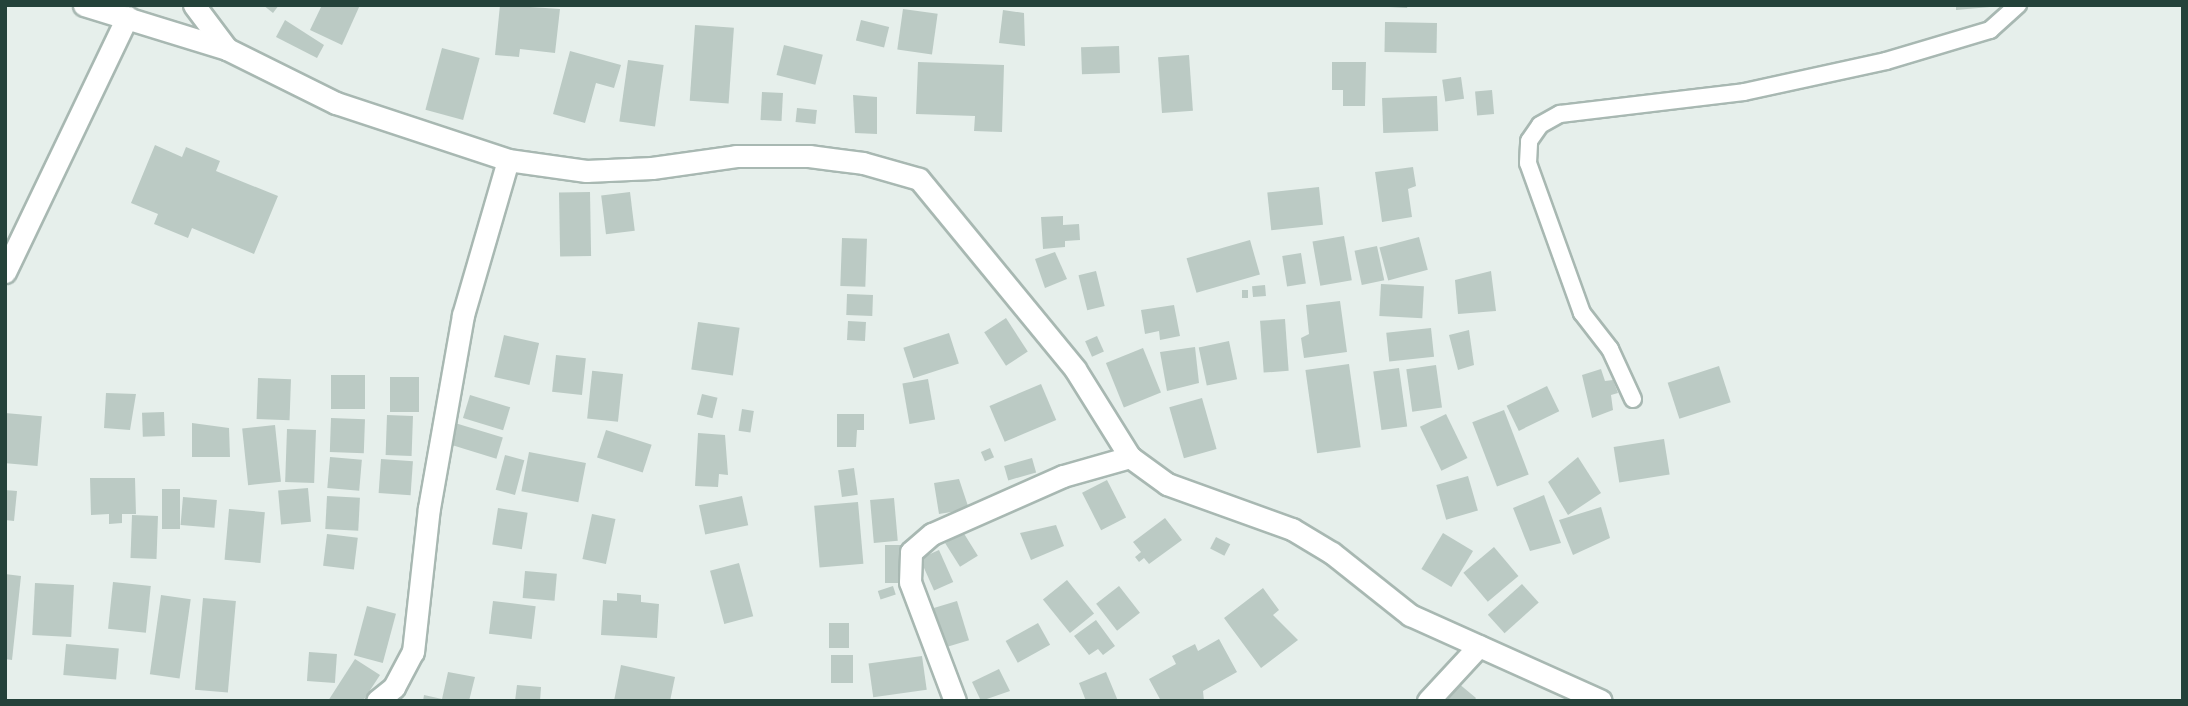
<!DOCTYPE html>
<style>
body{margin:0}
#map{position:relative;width:2188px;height:706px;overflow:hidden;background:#e6efeb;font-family:Figtree,sans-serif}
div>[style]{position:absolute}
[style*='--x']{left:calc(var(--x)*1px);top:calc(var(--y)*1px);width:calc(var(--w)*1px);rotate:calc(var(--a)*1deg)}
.building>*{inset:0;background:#bbcac4;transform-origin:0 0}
.roads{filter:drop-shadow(2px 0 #a8b8b2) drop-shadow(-2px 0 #a8b8b2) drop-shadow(0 2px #a8b8b2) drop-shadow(0 -2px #a8b8b2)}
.service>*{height:16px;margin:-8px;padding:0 8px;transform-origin:8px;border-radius:8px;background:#fff}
.minor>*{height:21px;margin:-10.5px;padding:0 10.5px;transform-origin:10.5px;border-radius:10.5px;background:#fff}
span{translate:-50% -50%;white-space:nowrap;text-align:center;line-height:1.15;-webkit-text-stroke:5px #f7fbf9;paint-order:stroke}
.frame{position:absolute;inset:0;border:7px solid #24423a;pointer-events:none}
</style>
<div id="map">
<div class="building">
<div style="clip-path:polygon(263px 5px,279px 5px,273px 13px)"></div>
<div style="clip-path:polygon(322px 5px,360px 5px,342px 45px,310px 30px)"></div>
<div style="clip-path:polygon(500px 5px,560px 9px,555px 53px,520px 49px,519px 57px,495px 55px)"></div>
<div style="clip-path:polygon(1389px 5px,1408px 5px,1407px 8px,1389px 7px)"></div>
<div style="clip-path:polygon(1956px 5px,1990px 5px,1990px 7px,1956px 10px)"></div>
<div style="left:903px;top:9px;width:35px;height:41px;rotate:8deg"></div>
<div style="clip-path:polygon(1003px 10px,1024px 13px,1025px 46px,999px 43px)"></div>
<div style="clip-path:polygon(285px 20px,324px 45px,317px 58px,276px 37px)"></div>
<div style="left:861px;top:20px;width:29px;height:21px;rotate:14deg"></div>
<div style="left:1385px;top:22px;width:52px;height:30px;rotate:1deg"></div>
<div style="left:695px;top:25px;width:39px;height:76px;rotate:4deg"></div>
<div style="left:784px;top:45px;width:40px;height:31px;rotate:14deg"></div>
<div style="left:1119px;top:46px;width:27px;height:38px;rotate:88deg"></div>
<div style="left:442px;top:48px;width:39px;height:64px;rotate:15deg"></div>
<div style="clip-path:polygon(570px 51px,621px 65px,614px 88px,596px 83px,585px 123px,553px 114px)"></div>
<div style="left:1189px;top:55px;width:56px;height:31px;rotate:86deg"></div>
<div style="left:628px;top:60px;width:36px;height:62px;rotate:8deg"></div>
<div style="clip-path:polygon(918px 62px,1004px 65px,1002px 132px,974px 131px,975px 116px,916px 114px)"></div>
<div style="clip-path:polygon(1332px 62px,1366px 62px,1365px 106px,1343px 106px,1343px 90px,1332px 90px)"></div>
<div style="left:1461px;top:77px;width:22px;height:19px;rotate:82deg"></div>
<div style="left:1492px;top:90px;width:24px;height:17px;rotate:85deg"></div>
<div style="left:762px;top:92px;width:21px;height:28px;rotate:3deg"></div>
<div style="clip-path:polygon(853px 95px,877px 97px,877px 134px,855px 133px)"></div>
<div style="left:1437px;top:96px;width:35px;height:55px;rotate:88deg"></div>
<div style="left:797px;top:108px;width:20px;height:14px;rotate:6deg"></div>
<div style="clip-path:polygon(155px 145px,182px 157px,186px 147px,220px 161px,216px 171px,278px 196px,254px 254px,192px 228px,188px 238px,154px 224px,158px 214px,131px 203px)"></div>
<div style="clip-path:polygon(1413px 167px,1416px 186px,1408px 189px,1412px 217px,1382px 222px,1375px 172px)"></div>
<div style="left:1319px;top:187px;width:38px;height:52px;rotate:84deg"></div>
<div style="left:590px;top:192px;width:64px;height:31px;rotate:89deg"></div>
<div style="left:630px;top:192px;width:39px;height:29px;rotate:83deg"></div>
<div style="clip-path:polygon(1063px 216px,1063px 225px,1079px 224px,1080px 240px,1065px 241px,1065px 247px,1043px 249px,1041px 217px)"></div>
<div style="left:1344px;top:236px;width:45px;height:32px;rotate:80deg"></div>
<div style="left:1419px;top:237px;width:34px;height:41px;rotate:75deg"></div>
<div style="left:842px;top:238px;width:25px;height:48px;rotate:2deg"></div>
<div style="left:1250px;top:240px;width:36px;height:66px;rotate:74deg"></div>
<div style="left:1377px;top:246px;width:35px;height:23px;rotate:78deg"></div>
<div style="clip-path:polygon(1055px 252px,1067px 279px,1045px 288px,1035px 259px)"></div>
<div style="left:1301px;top:253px;width:31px;height:19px;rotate:81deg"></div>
<div style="left:1096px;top:271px;width:36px;height:18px;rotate:76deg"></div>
<div style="clip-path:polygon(1491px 271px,1496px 311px,1458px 314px,1455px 280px)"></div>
<div style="left:1381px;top:284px;width:43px;height:32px;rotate:3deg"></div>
<div style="left:1265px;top:285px;width:11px;height:13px;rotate:85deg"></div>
<div style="left:1242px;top:290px;width:6px;height:8px"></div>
<div style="left:847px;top:294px;width:26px;height:21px;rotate:2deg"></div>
<div style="clip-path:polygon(1340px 301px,1347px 352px,1304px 358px,1301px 338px,1309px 334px,1306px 305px)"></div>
<div style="clip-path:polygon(1174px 305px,1180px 336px,1160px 340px,1159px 331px,1145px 334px,1141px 310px)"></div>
<div style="left:1006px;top:318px;width:40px;height:26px;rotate:57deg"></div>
<div style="left:1285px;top:319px;width:52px;height:25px;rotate:86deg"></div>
<div style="left:848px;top:321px;width:18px;height:19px;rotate:3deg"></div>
<div style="left:698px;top:322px;width:42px;height:48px;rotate:8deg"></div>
<div style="left:1431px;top:328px;width:29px;height:45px;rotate:84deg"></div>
<div style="clip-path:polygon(1469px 330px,1474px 365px,1458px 370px,1449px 335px)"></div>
<div style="left:949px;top:333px;width:32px;height:48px;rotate:72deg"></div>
<div style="left:504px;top:335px;width:36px;height:43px;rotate:13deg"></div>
<div style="left:1097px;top:336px;width:17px;height:13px;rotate:66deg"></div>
<div style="left:1229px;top:341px;width:39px;height:31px;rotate:78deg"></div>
<div style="clip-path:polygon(1195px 347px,1199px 383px,1167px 391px,1160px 352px)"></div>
<div style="left:1143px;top:348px;width:48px;height:40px;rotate:68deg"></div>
<div style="left:556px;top:355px;width:30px;height:37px;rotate:6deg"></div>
<div style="left:1349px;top:364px;width:84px;height:44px;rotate:82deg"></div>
<div style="left:1436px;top:365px;width:43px;height:30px;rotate:82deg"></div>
<div style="left:1719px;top:366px;width:38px;height:54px;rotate:72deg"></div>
<div style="left:1399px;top:368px;width:59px;height:26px;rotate:82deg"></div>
<div style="clip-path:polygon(1601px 369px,1605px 381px,1613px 380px,1618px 393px,1611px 395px,1613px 410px,1592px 418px,1582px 375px)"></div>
<div style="left:623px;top:374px;width:48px;height:31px;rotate:96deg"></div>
<div style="left:331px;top:375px;width:34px;height:34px"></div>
<div style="left:390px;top:377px;width:29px;height:35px"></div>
<div style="left:258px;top:378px;width:33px;height:41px;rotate:2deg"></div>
<div style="left:928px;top:379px;width:41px;height:26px;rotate:80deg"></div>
<div style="left:1041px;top:384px;width:39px;height:56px;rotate:67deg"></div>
<div style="left:1547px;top:386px;width:28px;height:45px;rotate:64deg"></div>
<div style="clip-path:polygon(106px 393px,136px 394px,130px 430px,104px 428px)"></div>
<div style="left:702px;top:394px;width:16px;height:21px;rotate:14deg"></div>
<div style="left:470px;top:395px;width:42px;height:24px;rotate:17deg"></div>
<div style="left:1202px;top:398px;width:53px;height:34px;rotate:74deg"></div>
<div style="left:742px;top:409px;width:12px;height:22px;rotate:9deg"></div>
<div style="left:1504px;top:410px;width:69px;height:34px;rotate:69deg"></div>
<div style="left:164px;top:412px;width:24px;height:22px;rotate:88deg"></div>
<div style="left:5px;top:413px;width:37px;height:50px;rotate:5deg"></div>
<div style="clip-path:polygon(837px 414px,864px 414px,864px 430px,857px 430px,856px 447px,837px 447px)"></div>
<div style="left:1446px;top:414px;width:49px;height:29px;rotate:64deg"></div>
<div style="left:387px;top:415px;width:26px;height:40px;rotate:2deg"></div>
<div style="left:331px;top:418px;width:34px;height:34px;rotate:2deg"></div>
<div style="clip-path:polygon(192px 423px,229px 428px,230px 457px,192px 457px)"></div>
<div style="left:455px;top:423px;width:50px;height:22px;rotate:17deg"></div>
<div style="left:275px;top:425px;width:57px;height:33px;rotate:84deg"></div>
<div style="left:287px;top:429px;width:29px;height:53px;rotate:2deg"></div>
<div style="left:606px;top:430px;width:48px;height:29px;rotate:18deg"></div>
<div style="clip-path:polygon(698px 433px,725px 435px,728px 475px,719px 474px,718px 487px,695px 486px)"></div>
<div style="left:1664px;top:439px;width:36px;height:51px;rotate:81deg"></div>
<div style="left:990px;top:448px;width:10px;height:10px;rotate:66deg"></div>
<div style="left:529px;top:452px;width:58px;height:40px;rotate:11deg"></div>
<div style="left:505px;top:455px;width:20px;height:36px;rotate:15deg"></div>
<div style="left:330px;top:457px;width:32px;height:31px;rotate:5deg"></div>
<div style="clip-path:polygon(1578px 457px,1601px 493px,1568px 515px,1548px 482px)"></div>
<div style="left:1032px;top:458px;width:15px;height:29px;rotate:74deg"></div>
<div style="left:381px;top:459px;width:32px;height:34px;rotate:4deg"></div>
<div style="left:854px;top:468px;width:27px;height:16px;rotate:82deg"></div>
<div style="left:1468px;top:476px;width:36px;height:33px;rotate:74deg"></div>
<div style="clip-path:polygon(90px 478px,135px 478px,136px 514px,122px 514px,122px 523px,109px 524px,109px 514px,91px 515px)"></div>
<div style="clip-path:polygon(959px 479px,969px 509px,939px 514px,934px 483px)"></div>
<div style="left:1107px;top:480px;width:42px;height:28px;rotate:63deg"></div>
<div style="left:308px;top:488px;width:34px;height:30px;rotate:85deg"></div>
<div style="left:162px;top:489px;width:18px;height:40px"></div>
<div style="clip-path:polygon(5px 490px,17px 491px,14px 521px,5px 520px)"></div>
<div style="clip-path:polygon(1544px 495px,1561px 543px,1530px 551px,1513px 508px)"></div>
<div style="left:327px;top:496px;width:33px;height:33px;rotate:3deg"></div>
<div style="left:742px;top:496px;width:30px;height:44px;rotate:78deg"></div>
<div style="left:183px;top:497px;width:34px;height:28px;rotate:5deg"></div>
<div style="left:894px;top:498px;width:43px;height:24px;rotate:85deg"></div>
<div style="left:858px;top:502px;width:62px;height:44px;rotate:85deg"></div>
<div style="clip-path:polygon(1601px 507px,1610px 538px,1573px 555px,1559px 520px)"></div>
<div style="left:498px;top:508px;width:30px;height:37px;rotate:9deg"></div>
<div style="left:229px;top:509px;width:36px;height:51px;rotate:5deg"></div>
<div style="left:592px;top:514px;width:24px;height:46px;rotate:12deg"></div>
<div style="left:132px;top:515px;width:26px;height:43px;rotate:2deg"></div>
<div style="clip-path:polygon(1165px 518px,1182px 540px,1149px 564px,1144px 558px,1139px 562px,1135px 557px,1141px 552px,1133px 542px)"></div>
<div style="clip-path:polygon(1056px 525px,1064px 546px,1031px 560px,1020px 533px)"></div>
<div style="left:963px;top:532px;width:28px;height:21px;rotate:58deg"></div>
<div style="left:1443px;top:533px;width:35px;height:42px;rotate:31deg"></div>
<div style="left:327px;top:534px;width:31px;height:32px;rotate:7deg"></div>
<div style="left:1216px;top:537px;width:16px;height:13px;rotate:27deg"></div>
<div style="left:885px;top:545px;width:19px;height:38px"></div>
<div style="left:1494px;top:547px;width:38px;height:40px;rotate:50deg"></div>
<div style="left:939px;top:550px;width:35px;height:21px;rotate:66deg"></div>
<div style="left:739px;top:563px;width:55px;height:30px;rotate:75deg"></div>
<div style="left:525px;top:571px;width:32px;height:27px;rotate:5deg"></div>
<div style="clip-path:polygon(5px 574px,21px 576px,12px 660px,5px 659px)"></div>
<div style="left:1067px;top:580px;width:43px;height:31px;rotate:51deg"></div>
<div style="left:113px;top:582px;width:38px;height:47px;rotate:6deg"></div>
<div style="left:35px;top:583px;width:39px;height:52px;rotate:3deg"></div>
<div style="left:1522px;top:584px;width:25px;height:46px;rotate:48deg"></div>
<div style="left:893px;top:586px;width:9px;height:16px;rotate:72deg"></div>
<div style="left:1119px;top:586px;width:34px;height:29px;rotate:52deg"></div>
<div style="clip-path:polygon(1263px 588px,1279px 610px,1273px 615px,1298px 640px,1261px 668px,1224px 618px)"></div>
<div style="clip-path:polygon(617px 593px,641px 595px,641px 602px,659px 604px,657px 638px,601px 635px,603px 600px,617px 601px)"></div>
<div style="left:161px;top:595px;width:30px;height:80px;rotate:8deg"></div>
<div style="left:203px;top:598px;width:33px;height:92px;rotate:5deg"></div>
<div style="left:493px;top:601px;width:43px;height:33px;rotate:7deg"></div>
<div style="left:957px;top:601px;width:41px;height:26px;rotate:73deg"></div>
<div style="left:367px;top:606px;width:30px;height:51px;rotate:15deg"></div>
<div style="clip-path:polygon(1096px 620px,1115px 646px,1103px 655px,1098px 649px,1089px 655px,1074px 636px)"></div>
<div style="left:829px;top:623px;width:20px;height:25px"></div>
<div style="left:1038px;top:623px;width:25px;height:37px;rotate:61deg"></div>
<div style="clip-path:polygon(1219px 639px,1237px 672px,1203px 691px,1204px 701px,1161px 701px,1149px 679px,1176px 664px,1172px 656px,1195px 644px,1198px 651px)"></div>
<div style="left:66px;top:644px;width:53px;height:31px;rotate:5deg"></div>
<div style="left:309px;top:652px;width:28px;height:29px;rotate:4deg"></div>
<div style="left:831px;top:655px;width:22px;height:28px"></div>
<div style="left:922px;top:656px;width:34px;height:54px;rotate:82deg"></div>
<div style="clip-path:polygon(355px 659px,380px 675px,363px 701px,328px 701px)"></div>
<div style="clip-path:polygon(621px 665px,675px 677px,670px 701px,614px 701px)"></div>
<div style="clip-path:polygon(999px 669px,1010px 691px,981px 701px,972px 682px)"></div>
<div style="clip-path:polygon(448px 672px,475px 677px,469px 701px,423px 701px,424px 695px,442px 699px)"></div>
<div style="clip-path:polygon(1106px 672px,1118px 701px,1086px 701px,1079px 683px)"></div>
<div style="clip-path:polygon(1458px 683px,1476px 698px,1474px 701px,1443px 701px)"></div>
<div style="clip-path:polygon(517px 685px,541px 687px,540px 701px,515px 701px)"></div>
</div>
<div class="roads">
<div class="service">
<div style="--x:1633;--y:399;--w:55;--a:-114.7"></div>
<div style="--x:1610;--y:349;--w:46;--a:-127.9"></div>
<div style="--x:1582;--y:313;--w:159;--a:-109.8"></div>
<div style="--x:1528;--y:163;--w:22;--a:-87"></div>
<div style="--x:1529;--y:141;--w:19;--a:-55"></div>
<div style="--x:1540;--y:125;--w:23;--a:-29"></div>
<div style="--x:1560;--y:114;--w:185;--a:-6.8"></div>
<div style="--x:1744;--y:92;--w:145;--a:-12.3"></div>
<div style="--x:1886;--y:61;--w:109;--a:-16.6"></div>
<div style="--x:1990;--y:30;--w:38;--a:-42"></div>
</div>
<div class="minor">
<div style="--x:84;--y:5;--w:150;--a:17.1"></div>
<div style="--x:227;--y:49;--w:122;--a:26.4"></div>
<div style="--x:336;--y:103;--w:181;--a:18.3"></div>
<div style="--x:508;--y:160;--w:79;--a:8"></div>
<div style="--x:586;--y:171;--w:66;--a:-2.6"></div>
<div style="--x:652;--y:168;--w:85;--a:-8.1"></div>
<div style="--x:736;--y:156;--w:73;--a:0"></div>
<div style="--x:809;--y:156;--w:54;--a:7.4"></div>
<div style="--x:863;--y:163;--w:58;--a:15.9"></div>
<div style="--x:919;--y:179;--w:246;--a:50.6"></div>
<div style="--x:1075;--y:369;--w:104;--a:58"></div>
<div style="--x:1130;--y:457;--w:46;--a:36.1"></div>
<div style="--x:1167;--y:484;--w:133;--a:19.8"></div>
<div style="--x:1292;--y:529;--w:47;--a:31"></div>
<div style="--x:1332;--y:553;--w:100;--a:38.5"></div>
<div style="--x:1410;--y:615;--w:209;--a:24.2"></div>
<div style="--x:194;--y:5;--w:55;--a:53.1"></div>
<div style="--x:5;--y:272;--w:283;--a:-64.4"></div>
<div style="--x:377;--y:701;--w:22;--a:-39"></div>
<div style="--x:394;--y:687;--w:40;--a:-62"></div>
<div style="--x:413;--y:652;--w:145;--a:-83.7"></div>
<div style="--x:429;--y:508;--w:196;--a:-80"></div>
<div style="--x:463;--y:315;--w:161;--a:-73.8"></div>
<div style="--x:955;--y:701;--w:127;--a:-110.7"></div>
<div style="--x:910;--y:582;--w:30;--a:-88"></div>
<div style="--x:911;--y:552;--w:28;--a:-41"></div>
<div style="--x:932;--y:534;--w:143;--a:-23.9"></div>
<div style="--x:1063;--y:476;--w:70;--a:-15.8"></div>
<div style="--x:1428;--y:701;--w:75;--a:-47.2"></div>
</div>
</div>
<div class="frame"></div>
</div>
